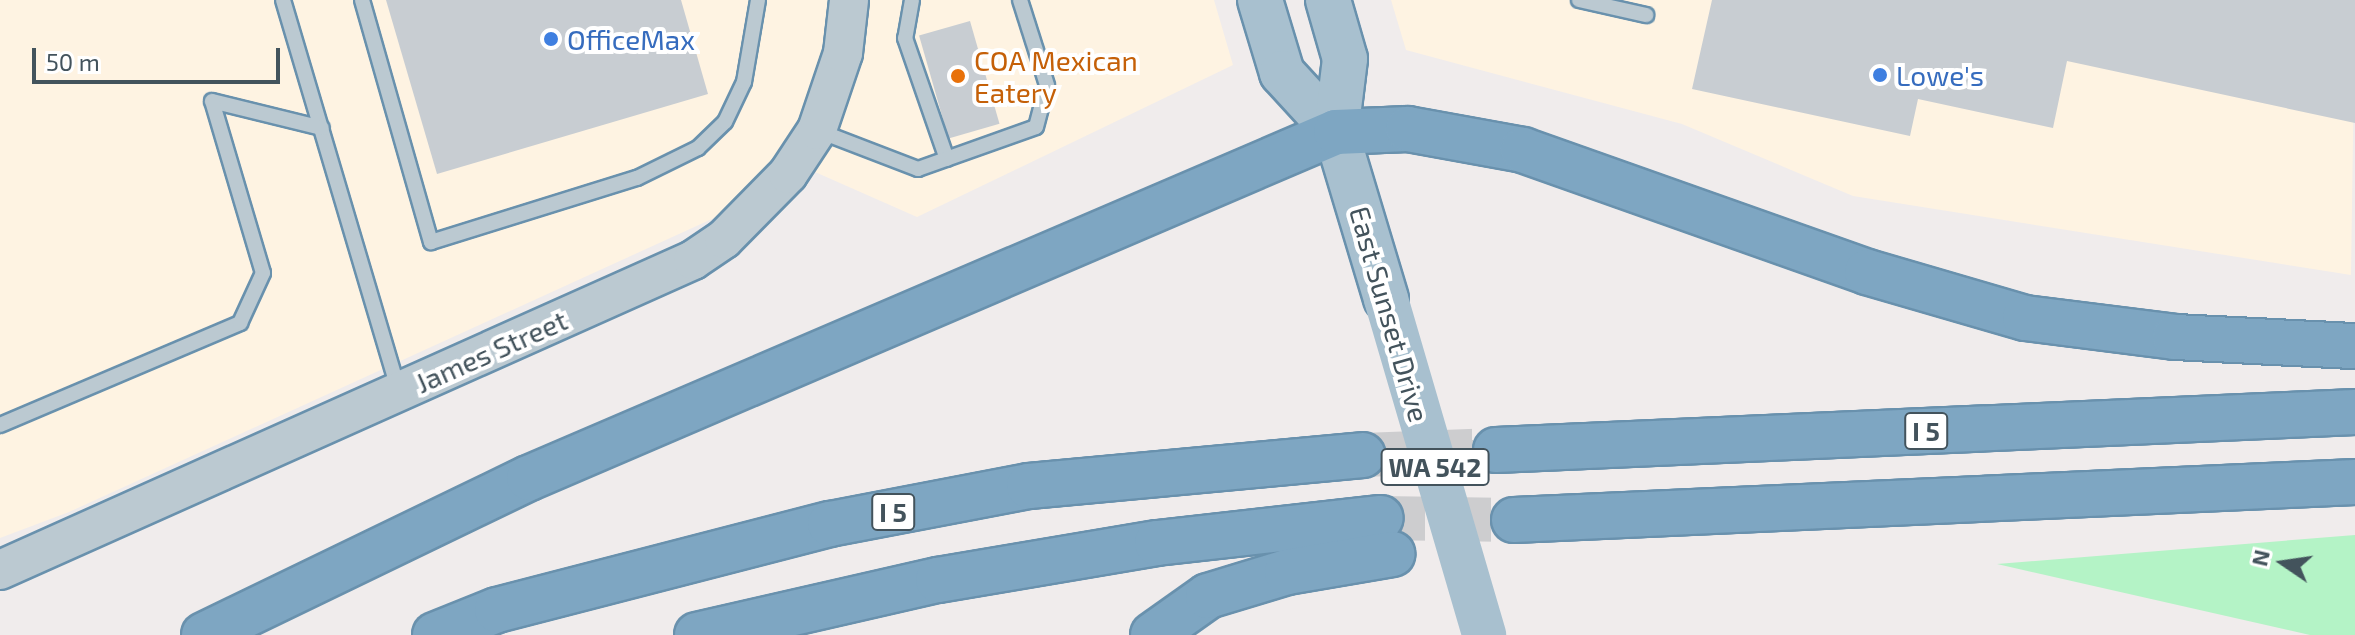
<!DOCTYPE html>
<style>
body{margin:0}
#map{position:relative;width:2355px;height:635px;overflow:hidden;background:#f0ecec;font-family:"Exo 2",sans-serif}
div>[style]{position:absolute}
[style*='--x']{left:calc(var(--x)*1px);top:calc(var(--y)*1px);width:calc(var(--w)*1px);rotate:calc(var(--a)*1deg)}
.commercial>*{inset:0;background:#fef3e2}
.green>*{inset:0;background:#b4f3c6}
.building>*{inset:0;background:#c8cdd2;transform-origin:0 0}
.motorway-tunnel>*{height:44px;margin-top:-22px;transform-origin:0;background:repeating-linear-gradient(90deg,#cdcdcf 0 44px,transparent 0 66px)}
.roads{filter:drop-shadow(2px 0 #6991ad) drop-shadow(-2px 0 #6991ad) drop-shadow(0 2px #6991ad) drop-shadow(0 -2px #6991ad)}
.service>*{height:14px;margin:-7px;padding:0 7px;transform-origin:7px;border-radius:7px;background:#bbc9d1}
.tertiary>*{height:38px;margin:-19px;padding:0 19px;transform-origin:19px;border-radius:19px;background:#bbc9d1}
.primary>*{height:44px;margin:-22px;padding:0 22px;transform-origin:22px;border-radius:22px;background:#a8c0cf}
.motorway>*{height:44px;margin:-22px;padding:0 22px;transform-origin:22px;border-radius:22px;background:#7ea6c2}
.primary-bridge>*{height:44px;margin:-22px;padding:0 22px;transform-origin:22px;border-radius:22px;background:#a8c0cf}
.dots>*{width:22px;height:22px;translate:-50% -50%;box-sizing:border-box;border:4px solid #fff;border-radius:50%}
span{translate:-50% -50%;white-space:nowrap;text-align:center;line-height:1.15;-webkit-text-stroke:8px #fff;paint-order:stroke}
.shield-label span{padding:2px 6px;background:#fff;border:2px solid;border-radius:6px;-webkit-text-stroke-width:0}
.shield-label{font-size:26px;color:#43535c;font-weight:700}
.shop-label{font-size:28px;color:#366cbe}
.left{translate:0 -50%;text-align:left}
.food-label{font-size:28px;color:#c56008}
.street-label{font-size:28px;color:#43535c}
.north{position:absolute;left:2243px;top:523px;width:80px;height:80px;-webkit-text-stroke:6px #fff;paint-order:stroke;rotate:283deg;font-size:22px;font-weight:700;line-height:32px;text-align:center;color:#43535c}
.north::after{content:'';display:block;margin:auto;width:28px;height:36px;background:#43535c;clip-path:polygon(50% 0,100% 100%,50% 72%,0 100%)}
.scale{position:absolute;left:32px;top:48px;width:248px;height:36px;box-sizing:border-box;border:4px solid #43535c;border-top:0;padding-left:10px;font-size:24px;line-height:28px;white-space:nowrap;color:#43535c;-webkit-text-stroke:6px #fff;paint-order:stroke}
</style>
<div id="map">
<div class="commercial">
<div style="clip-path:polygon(0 0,1214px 0,1233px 65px,917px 217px,815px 172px,69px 512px,0 538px)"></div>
<div style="clip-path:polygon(1391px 0,2355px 0,2351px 275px,1853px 196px,1682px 124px,1406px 50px)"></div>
</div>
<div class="green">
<div style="clip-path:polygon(2355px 535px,2355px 635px,2310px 635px,1997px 564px)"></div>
</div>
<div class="building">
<div style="clip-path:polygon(386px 0,681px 0,708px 94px,437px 174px)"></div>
<div style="clip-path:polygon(1712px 0,2355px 0,2355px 123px,2067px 61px,2053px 128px,1918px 99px,1910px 136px,1692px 89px)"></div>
<div style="left:970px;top:21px;width:107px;height:53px;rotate:74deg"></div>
</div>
<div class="motorway-tunnel">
<div style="--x:1363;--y:455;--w:133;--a:-2.2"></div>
<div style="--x:1381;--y:518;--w:133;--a:0.9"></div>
</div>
<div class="roads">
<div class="service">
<div style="--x:283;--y:0;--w:406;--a:73.5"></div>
<div style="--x:362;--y:0;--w:252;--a:74.1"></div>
<div style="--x:431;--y:242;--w:216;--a:-17.3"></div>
<div style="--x:637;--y:178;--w:68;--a:-26.2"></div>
<div style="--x:698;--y:148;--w:37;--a:-44"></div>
<div style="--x:725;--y:122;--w:44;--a:-64.6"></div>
<div style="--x:744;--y:82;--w:83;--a:-80.3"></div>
<div style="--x:912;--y:0;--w:39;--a:100"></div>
<div style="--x:905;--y:38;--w:128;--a:70.9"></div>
<div style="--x:1579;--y:0;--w:69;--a:12.6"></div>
<div style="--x:212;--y:101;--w:113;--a:13.8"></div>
<div style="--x:819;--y:131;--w:106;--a:21"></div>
<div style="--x:918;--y:169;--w:125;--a:-19.6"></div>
<div style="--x:1036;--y:127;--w:43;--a:-75.3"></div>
<div style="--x:1047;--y:85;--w:89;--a:-107.6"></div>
<div style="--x:0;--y:425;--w:261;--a:-23"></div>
<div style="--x:240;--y:323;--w:55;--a:-65.3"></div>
<div style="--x:263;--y:273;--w:179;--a:-106.5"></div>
</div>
<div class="tertiary">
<div style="--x:0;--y:570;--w:759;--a:-24.1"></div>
<div style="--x:693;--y:260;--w:37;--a:-34"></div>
<div style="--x:724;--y:239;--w:91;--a:-45.4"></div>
<div style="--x:788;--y:174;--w:53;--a:-56.6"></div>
<div style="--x:817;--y:130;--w:81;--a:-71.3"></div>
<div style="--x:843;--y:53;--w:53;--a:-83.5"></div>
</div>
<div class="primary">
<div style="--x:1260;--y:0;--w:76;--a:73.2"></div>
<div style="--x:1282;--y:73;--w:80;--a:47.5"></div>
<div style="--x:1328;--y:0;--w:61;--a:73.9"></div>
<div style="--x:1345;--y:59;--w:74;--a:97"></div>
<div style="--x:1336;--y:132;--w:174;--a:73.3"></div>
</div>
<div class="motorway">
<div style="--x:1496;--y:450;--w:860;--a:-2.53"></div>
<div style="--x:1514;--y:520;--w:842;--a:-2.59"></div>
<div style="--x:204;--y:635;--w:361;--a:-25.8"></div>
<div style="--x:529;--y:478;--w:878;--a:-23.21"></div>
<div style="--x:1336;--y:132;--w:72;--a:-2.4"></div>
<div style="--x:1408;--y:129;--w:117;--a:10.3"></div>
<div style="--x:1523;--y:150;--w:365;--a:19.5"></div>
<div style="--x:1867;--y:272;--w:165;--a:16.2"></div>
<div style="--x:2025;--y:318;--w:151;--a:7.2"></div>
<div style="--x:2175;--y:337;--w:180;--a:2.9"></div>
<div style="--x:435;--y:635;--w:67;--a:-22"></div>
<div style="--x:497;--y:610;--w:344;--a:-14.5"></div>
<div style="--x:830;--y:524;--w:203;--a:-10.8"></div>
<div style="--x:1029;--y:486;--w:335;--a:-5.3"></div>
<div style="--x:697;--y:635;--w:247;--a:-12.9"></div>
<div style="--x:938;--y:580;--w:222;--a:-9.6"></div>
<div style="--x:1157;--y:543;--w:225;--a:-6.4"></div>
<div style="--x:1153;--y:635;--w:67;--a:-35.3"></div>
<div style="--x:1208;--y:596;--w:83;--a:-16.9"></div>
<div style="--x:1287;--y:572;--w:107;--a:-9.7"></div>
</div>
</div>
<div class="primary-bridge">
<div style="--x:1386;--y:299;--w:350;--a:73.7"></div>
</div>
<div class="dots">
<div style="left:551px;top:39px;background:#3f7fe0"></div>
<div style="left:1880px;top:75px;background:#3f7fe0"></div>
<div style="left:958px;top:76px;background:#e8710a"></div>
</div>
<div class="shield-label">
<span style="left:1926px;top:431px">I 5</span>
<span style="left:1435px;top:467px">WA 542</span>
<span style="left:893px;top:512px">I 5</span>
</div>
<div class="shop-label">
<span class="left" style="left:567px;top:39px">OfficeMax</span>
<span class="left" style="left:1896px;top:75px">Lowe's</span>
</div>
<div class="food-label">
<span class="left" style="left:974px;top:76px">COA Mexican<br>Eatery</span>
</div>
<div class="street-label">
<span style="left:1390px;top:314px;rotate:74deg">East Sunset Drive</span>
<span style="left:491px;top:351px;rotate:-24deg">James Street</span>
</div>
<div class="north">N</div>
<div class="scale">50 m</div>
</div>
